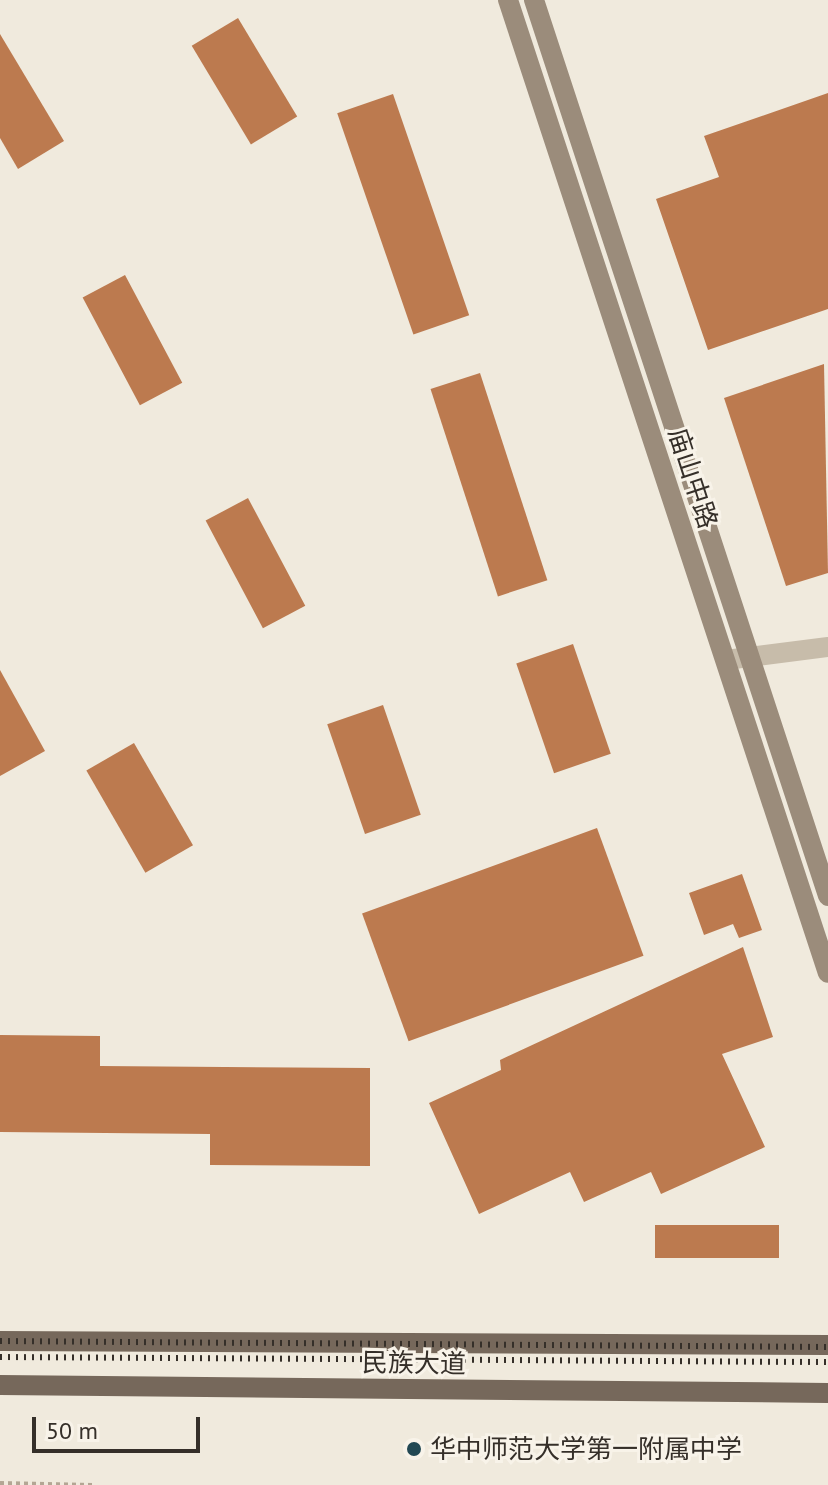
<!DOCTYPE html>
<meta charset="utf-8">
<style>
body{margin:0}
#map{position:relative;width:828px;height:1485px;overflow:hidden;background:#f0eadd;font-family:"PT Sans","Noto Sans SC",sans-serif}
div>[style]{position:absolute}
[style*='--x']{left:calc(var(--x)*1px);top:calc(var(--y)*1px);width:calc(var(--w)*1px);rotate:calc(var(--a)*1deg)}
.building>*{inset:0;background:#bc7a4f;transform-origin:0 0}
.path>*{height:4px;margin-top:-2px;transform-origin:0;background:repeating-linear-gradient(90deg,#b3a694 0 4px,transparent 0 8px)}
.street>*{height:20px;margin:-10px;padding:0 10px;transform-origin:10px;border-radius:10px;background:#c7bcaa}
.secondary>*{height:20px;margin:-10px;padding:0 10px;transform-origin:10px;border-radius:10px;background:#9b8c7b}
.primary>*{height:20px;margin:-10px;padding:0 10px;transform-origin:10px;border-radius:10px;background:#76685b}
.rail>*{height:6px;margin-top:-3px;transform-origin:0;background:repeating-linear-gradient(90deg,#352f29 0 2px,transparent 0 8px)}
.dots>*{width:22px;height:22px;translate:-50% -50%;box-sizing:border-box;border:4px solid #f8f3e9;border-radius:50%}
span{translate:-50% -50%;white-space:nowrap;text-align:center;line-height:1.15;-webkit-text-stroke:6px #f8f3e9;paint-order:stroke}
.street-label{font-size:26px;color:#352f29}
.poi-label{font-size:26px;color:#352f29}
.left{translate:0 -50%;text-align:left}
.scale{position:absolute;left:32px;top:1417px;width:168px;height:36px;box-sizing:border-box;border:4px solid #352f29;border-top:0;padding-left:10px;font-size:24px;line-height:28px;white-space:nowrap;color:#352f29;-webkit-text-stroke:6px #f8f3e9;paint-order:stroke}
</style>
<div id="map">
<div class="building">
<div style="left:238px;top:18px;width:115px;height:54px;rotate:59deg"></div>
<div style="clip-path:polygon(0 34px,64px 141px,18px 169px,0 138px)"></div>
<div style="clip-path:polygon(828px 93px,828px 309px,708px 350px,656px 199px,719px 177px,704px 136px)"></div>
<div style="left:393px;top:94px;width:234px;height:59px;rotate:71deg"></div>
<div style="left:125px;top:275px;width:122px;height:48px;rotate:62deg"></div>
<div style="clip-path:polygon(824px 364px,828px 573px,786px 586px,724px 398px)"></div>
<div style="left:480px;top:373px;width:218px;height:52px;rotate:72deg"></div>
<div style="left:248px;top:498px;width:122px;height:48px;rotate:62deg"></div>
<div style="left:573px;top:644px;width:116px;height:60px;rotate:71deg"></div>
<div style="clip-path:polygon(0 670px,45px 751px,0 776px)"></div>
<div style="left:383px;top:705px;width:116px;height:59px;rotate:71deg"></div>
<div style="left:134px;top:743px;width:118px;height:55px;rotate:60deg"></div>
<div style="left:597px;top:828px;width:136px;height:250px;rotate:70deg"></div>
<div style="clip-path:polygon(742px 874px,762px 930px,739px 938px,733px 924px,704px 935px,689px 893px)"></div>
<div style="clip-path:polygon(743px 947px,773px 1037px,722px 1054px,765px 1147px,661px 1194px,651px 1172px,584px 1202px,570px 1172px,479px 1214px,429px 1103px,501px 1070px,500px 1060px)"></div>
<div style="clip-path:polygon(0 1035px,100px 1036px,100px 1066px,370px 1068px,370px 1166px,210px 1165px,210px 1134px,0 1132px)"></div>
<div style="left:655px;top:1225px;width:124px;height:33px"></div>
</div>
<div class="path">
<div style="--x:0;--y:1483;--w:93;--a:1.2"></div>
</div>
<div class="street">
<div style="--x:726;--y:660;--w:103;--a:-7.3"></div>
</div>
<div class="secondary">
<div style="--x:508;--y:0;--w:1024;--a:71.8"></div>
<div style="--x:534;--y:0;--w:943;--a:71.83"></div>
</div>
<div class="primary">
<div style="--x:0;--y:1341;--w:828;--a:0.28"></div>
<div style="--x:0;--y:1385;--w:828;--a:0.55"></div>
</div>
<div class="rail">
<div style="--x:0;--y:1341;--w:828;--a:0.42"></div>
<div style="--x:0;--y:1357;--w:828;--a:0.35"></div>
</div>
<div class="dots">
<div style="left:414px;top:1449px;background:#224853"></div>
</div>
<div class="street-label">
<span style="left:693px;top:478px;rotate:72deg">庙山中路</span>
<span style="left:414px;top:1363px;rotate:1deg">民族大道</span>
</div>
<div class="poi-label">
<span class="left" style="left:430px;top:1449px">华中师范大学第一附属中学</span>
</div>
<div class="scale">50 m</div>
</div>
